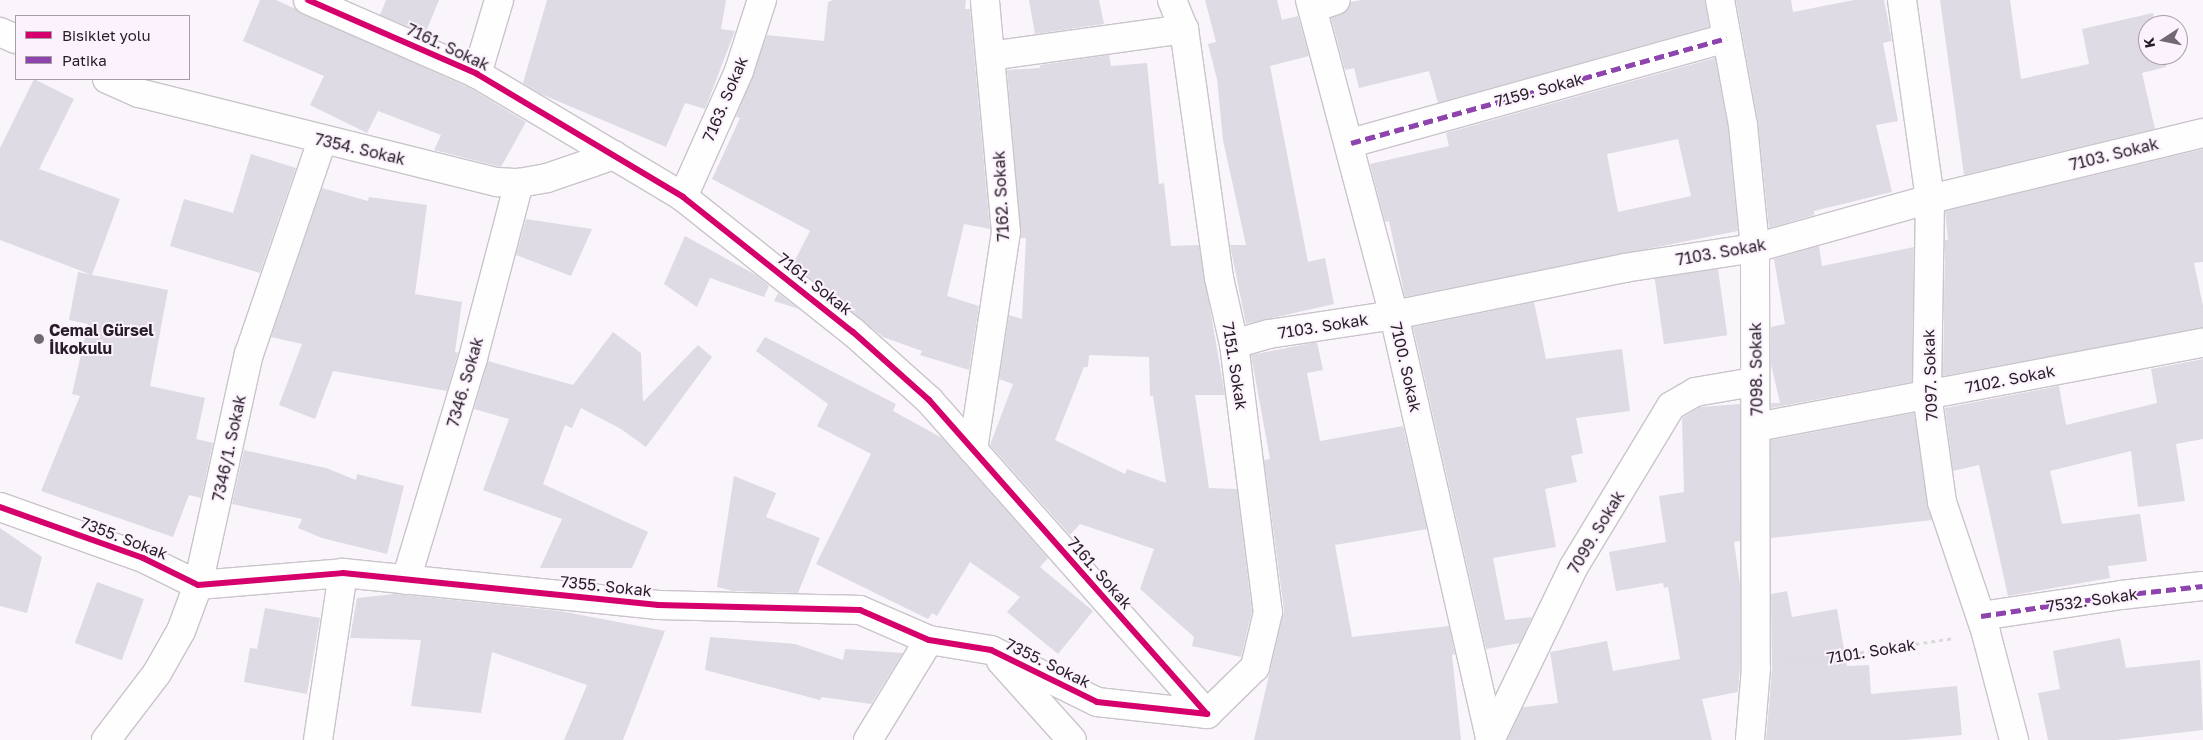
<!DOCTYPE html>
<meta charset="utf-8">
<style>
body{margin:0}
#map{position:relative;width:2203px;height:740px;overflow:hidden;background:#faf5fa;font-family:"Golos Text",sans-serif}
div>[style]{position:absolute}
[style*='--x']{left:calc(var(--x)*1px);top:calc(var(--y)*1px);width:calc(var(--w)*1px);rotate:calc(var(--a)*1deg)}
.building>*{inset:0;background:#dedbe4;transform-origin:0 0}
.path>*{height:3px;margin-top:-1.5px;transform-origin:0;background:repeating-linear-gradient(90deg,#dcdadc 0 4px,transparent 0 8px)}
.roads{filter:drop-shadow(1px 0 #cac4cb) drop-shadow(-1px 0 #cac4cb) drop-shadow(0 1px #cac4cb) drop-shadow(0 -1px #cac4cb)}
.minor>*{height:28px;margin:-14px;padding:0 14px;transform-origin:14px;border-radius:14px;background:#fefefe}
.quiet>*{height:5px;margin-top:-2.5px;transform-origin:0;background:repeating-linear-gradient(90deg,#8e44ad 0 10px,transparent 0 15px)}
.cycleway>*{height:6px;margin:-3px;padding:0 3px;transform-origin:3px;border-radius:3px;background:#d6006c}
.dots>*{width:14px;height:14px;translate:-50% -50%;box-sizing:border-box;border:2px solid #fcf2fd;border-radius:50%}
span{translate:-50% -50%;white-space:nowrap;text-align:center;line-height:1.15;-webkit-text-stroke:4px #fcf2fd;paint-order:stroke}
.street-label{font-size:16px;color:#261d27}
.poi-label{font-size:16px;color:#261d27;font-weight:700}
.left{translate:0 -50%;text-align:left}
.legend{position:absolute;left:15px;top:15px;width:175px;height:65px;box-sizing:border-box;background:#fcf2fd;border:1px solid #a69da7;margin:0;padding:6px 9px;list-style:none;font-size:15px;color:#261d27}
.legend li{display:flex;align-items:center;gap:10px;height:25px}
.legend b{width:25px;border:1px solid #a69da7}
.north{position:absolute;left:2138px;top:15px;width:50px;height:50px;box-sizing:border-box;background:#fcf2fd;border:1px solid #a69da7;border-radius:50%;rotate:259deg;font-size:14px;font-weight:700;line-height:20px;text-align:center;color:#261d27}
.north::after{content:'';display:block;margin:auto;width:18px;height:22px;background:#706971;clip-path:polygon(50% 0,100% 100%,50% 72%,0 100%)}
</style>
<div id="map">
<div class="building">
<div style="clip-path:polygon(260px 0,276px 0,470px 88px,526px 122px,501px 167px,434px 150px,441px 135px,378px 111px,367px 133px,310px 105px,324px 76px,243px 41px)"></div>
<div style="clip-path:polygon(386px 0,439px 0,425px 34px,380px 15px)"></div>
<div style="clip-path:polygon(547px 0,726px 0,721px 29px,735px 31px,705px 109px,685px 103px,666px 147px,541px 94px,523px 83px)"></div>
<div style="clip-path:polygon(833px 0,966px 0,965px 9px,970px 9px,990px 229px,964px 224px,947px 296px,979px 306px,969px 370px,920px 355px,922px 351px,883px 337px,793px 264px,810px 231px,712px 179px,740px 118px,736px 117px,767px 35px,824px 41px,828px 2px)"></div>
<div style="clip-path:polygon(1029px 0,1099px 0,1104px 24px,1035px 34px)"></div>
<div style="clip-path:polygon(1205px 0,1277px 0,1282px 20px,1298px 16px,1309px 56px,1270px 66px,1308px 262px,1325px 258px,1334px 304px,1246px 324px,1230px 245px,1246px 245px,1223px 140px,1217px 79px,1208px 44px,1216px 42px)"></div>
<div style="clip-path:polygon(1361px 0,1705px 0,1709px 27px,1438px 103px,1429px 71px,1359px 88px,1354px 68px,1345px 70px,1331px 18px,1347px 11px,1351px 2px)"></div>
<div style="clip-path:polygon(1736px 0,1791px 0,1793px 12px,1854px 0,1884px 0,1892px 41px,1883px 43px,1898px 121px,1876px 125px,1892px 192px,1814px 211px,1814px 215px,1769px 228px,1758px 122px)"></div>
<div style="clip-path:polygon(1940px 0,2010px 0,2021px 79px,2089px 64px,2082px 29px,2153px 13px,2156px 25px,2148px 25px,2148px 55px,2163px 55px,2166px 67px,2142px 73px,2155px 129px,1964px 175px)"></div>
<div style="clip-path:polygon(evenodd,1109px 55px,1111px 66px,1147px 63px,1159px 184px,1164px 183px,1171px 246px,1199px 245px,1225px 395px,1195px 395px,1209px 488px,1237px 489px,1252px 611px,1241px 657px,1192px 646px,1194px 637px,1140px 589px,1154px 549px,1080px 524px,1070px 535px,990px 445px,1013px 384px,999px 379px,1009px 315px,1022px 319px,1026px 238px,1021px 238px,1007px 70px,1040px 68px,1040px 65px,1109px 55px,1089px 355px,1149px 357px,1150px 396px,1153px 396px,1166px 483px,1127px 469px,1125px 474px,1055px 440px,1084px 367px,1088px 367px,1089px 355px)"></div>
<div style="clip-path:polygon(evenodd,1715px 58px,1728px 127px,1738px 231px,1405px 297px,1389px 221px,1385px 222px,1370px 164px,1449px 146px,1446px 133px,1715px 58px,1678px 139px,1691px 196px,1618px 212px,1607px 154px,1678px 139px)"></div>
<div style="clip-path:polygon(34px 79px,74px 99px,39px 169px,120px 199px,92px 275px,0 240px,0 148px)"></div>
<div style="clip-path:polygon(2203px 149px,2203px 262px,2194px 263px,2203px 306px,2203px 328px,1943px 376px,1945px 240px,1948px 240px,1945px 211px)"></div>
<div style="clip-path:polygon(251px 154px,296px 168px,260px 273px,170px 246px,184px 199px,233px 213px)"></div>
<div style="clip-path:polygon(322px 188px,368px 201px,369px 197px,427px 205px,415px 294px,462px 302px,455px 352px,458px 353px,447px 391px,333px 371px,315px 419px,279px 405px,302px 344px,271px 337px)"></div>
<div style="clip-path:polygon(526px 219px,592px 229px,571px 276px,516px 255px)"></div>
<div style="clip-path:polygon(685px 236px,756px 275px,769px 286px,764px 297px,710px 278px,697px 307px,664px 284px)"></div>
<div style="clip-path:polygon(1819px 246px,1822px 266px,1914px 247px,1912px 382px,1771px 408px,1771px 403px,1780px 403px,1771px 364px,1771px 327px,1785px 324px,1774px 259px)"></div>
<div style="left:1718px;top:269px;width:67px;height:64px;rotate:82deg"></div>
<div style="clip-path:polygon(78px 272px,168px 290px,150px 386px,205px 398px,196px 439px,213px 443px,201px 498px,189px 495px,173px 537px,41px 491px,80px 396px,72px 394px,88px 324px,69px 320px)"></div>
<div style="clip-path:polygon(778px 293px,799px 309px,774px 301px)"></div>
<div style="clip-path:polygon(1534px 302px,1546px 359px,1622px 349px,1630px 411px,1576px 418px,1583px 453px,1571px 456px,1577px 482px,1545px 489px,1556px 547px,1493px 558px,1505px 620px,1532px 617px,1520px 643px,1486px 649px,1413px 327px)"></div>
<div style="clip-path:polygon(613px 332px,641px 353px,643px 402px,698px 345px,712px 357px,646px 447px,621px 429px,581px 408px,572px 428px,565px 425px,543px 484px,648px 532px,632px 568px,540px 568px,562px 519px,483px 490px,509px 419px,474px 409px,488px 361px,573px 385px)"></div>
<div style="clip-path:polygon(765px 337px,896px 404px,893px 411px,942px 438px,1048px 558px,1040px 567px,1093px 611px,1058px 654px,1007px 612px,1020px 597px,970px 562px,937px 616px,932px 613px,928px 619px,816px 564px,871px 454px,817px 426px,828px 404px,756px 351px)"></div>
<div style="clip-path:polygon(1317px 342px,1323px 370px,1307px 373px,1320px 441px,1403px 426px,1427px 529px,1335px 545px,1352px 637px,1449px 626px,1455px 654px,1452px 655px,1461px 740px,1254px 740px,1284px 610px,1264px 460px,1270px 459px,1251px 355px)"></div>
<div style="clip-path:polygon(2203px 359px,2203px 439px,2176px 444px,2185px 501px,2138px 507px,2131px 451px,2050px 471px,2062px 524px,2140px 514px,2147px 561px,2108px 566px,2110px 578px,2008px 596px,1979px 465px,1953px 471px,1945px 408px,2059px 386px,2066px 425px,2157px 403px,2151px 369px)"></div>
<div style="clip-path:polygon(1740px 404px,1740px 541px,1734px 542px,1740px 584px,1740px 667px,1738px 692px,1702px 699px,1712px 740px,1507px 740px,1523px 707px,1558px 703px,1550px 652px,1607px 641px,1613px 671px,1680px 659px,1668px 587px,1664px 588px,1663px 583px,1616px 591px,1609px 552px,1666px 542px,1659px 496px,1684px 492px,1682px 418px,1700px 407px)"></div>
<div style="clip-path:polygon(1914px 413px,1932px 520px,1771px 538px,1771px 440px)"></div>
<div style="clip-path:polygon(244px 450px,326px 468px,356px 480px,357px 474px,404px 486px,387px 554px,322px 538px,298px 528px,302px 519px,232px 504px)"></div>
<div style="clip-path:polygon(734px 476px,776px 493px,766px 517px,820px 538px,798px 593px,733px 591px,717px 587px)"></div>
<div style="clip-path:polygon(0 528px,42px 557px,27px 613px,0 606px)"></div>
<div style="left:97px;top:582px;width:50px;height:65px;rotate:20deg"></div>
<div style="clip-path:polygon(1787px 591px,1792px 617px,1837px 609px,1847px 666px,1869px 665px,1871px 694px,1957px 686px,1962px 735px,1904px 740px,1766px 740px,1772px 669px,1771px 594px)"></div>
<div style="clip-path:polygon(395px 594px,560px 611px,665px 631px,623px 740px,564px 740px,587px 685px,492px 652px,481px 713px,411px 706px,421px 640px,350px 638px,357px 598px)"></div>
<div style="clip-path:polygon(265px 608px,320px 618px,307px 694px,244px 682px,250px 648px,257px 649px)"></div>
<div style="clip-path:polygon(710px 637px,795px 644px,843px 660px,845px 649px,903px 653px,871px 704px,822px 697px,820px 700px,705px 670px)"></div>
<div style="clip-path:polygon(2120px 638px,2126px 668px,2200px 660px,2203px 730px,2116px 740px,2048px 740px,2038px 693px,2060px 689px,2053px 651px)"></div>
</div>
<div class="path">
<div style="--x:1789;--y:663;--w:167;--a:-8.6"></div>
</div>
<div class="roads">
<div class="minor">
<div style="--x:308;--y:0;--w:184;--a:23.6"></div>
<div style="--x:477;--y:74;--w:240;--a:30.8"></div>
<div style="--x:683;--y:197;--w:217;--a:38.5"></div>
<div style="--x:853;--y:332;--w:102;--a:41.8"></div>
<div style="--x:929;--y:400;--w:419;--a:48.5"></div>
<div style="--x:1172;--y:0;--w:31;--a:68"></div>
<div style="--x:1184;--y:29;--w:251;--a:82"></div>
<div style="--x:1219;--y:278;--w:68;--a:77.2"></div>
<div style="--x:1234;--y:344;--w:270;--a:82.8"></div>
<div style="--x:1268;--y:612;--w:57;--a:103.3"></div>
<div style="--x:1255;--y:667;--w:67;--a:135.6"></div>
<div style="--x:1310;--y:0;--w:326;--a:75.1"></div>
<div style="--x:1394;--y:315;--w:433;--a:77.2"></div>
<div style="--x:1720;--y:0;--w:127;--a:79.6"></div>
<div style="--x:1743;--y:125;--w:124;--a:84.4"></div>
<div style="--x:1755;--y:248;--w:420;--a:89.9"></div>
<div style="--x:1756;--y:668;--w:72;--a:94.8"></div>
<div style="--x:1902;--y:0;--w:201;--a:82"></div>
<div style="--x:1930;--y:199;--w:195;--a:90.9"></div>
<div style="--x:1927;--y:394;--w:109;--a:82.1"></div>
<div style="--x:1942;--y:502;--w:138;--a:71.4"></div>
<div style="--x:1986;--y:633;--w:111;--a:75.3"></div>
<div style="--x:1313;--y:8;--w:24;--a:-19"></div>
<div style="--x:0;--y:32;--w:17;--a:24"></div>
<div style="--x:990;--y:56;--w:196;--a:-7.9"></div>
<div style="--x:477;--y:74;--w:77;--a:-73.4"></div>
<div style="--x:107;--y:79;--w:35;--a:24"></div>
<div style="--x:139;--y:93;--w:369;--a:14"></div>
<div style="--x:497;--y:182;--w:22;--a:3"></div>
<div style="--x:519;--y:183;--w:28;--a:-10"></div>
<div style="--x:547;--y:178;--w:71;--a:-18.9"></div>
<div style="--x:1351;--y:143;--w:390;--a:-15.6"></div>
<div style="--x:683;--y:197;--w:138;--a:-66"></div>
<div style="--x:739;--y:71;--w:75;--a:-72.1"></div>
<div style="--x:1234;--y:344;--w:36;--a:-16"></div>
<div style="--x:1269;--y:334;--w:126;--a:-8.6"></div>
<div style="--x:1394;--y:315;--w:235;--a:-11.5"></div>
<div style="--x:1624;--y:268;--w:133;--a:-8.7"></div>
<div style="--x:1755;--y:248;--w:182;--a:-15.6"></div>
<div style="--x:1930;--y:199;--w:281;--a:-13.6"></div>
<div style="--x:1757;--y:427;--w:454;--a:-10.7"></div>
<div style="--x:973;--y:450;--w:220;--a:-81.4"></div>
<div style="--x:1006;--y:232;--w:233;--a:-95.2"></div>
<div style="--x:0;--y:507;--w:152;--a:19.6"></div>
<div style="--x:143;--y:558;--w:61;--a:26.1"></div>
<div style="--x:198;--y:585;--w:145;--a:-4.7"></div>
<div style="--x:343;--y:573;--w:317;--a:5.8"></div>
<div style="--x:658;--y:605;--w:202;--a:1.4"></div>
<div style="--x:860;--y:610;--w:75;--a:23.5"></div>
<div style="--x:929;--y:640;--w:63;--a:9.2"></div>
<div style="--x:991;--y:650;--w:118;--a:26.1"></div>
<div style="--x:1097;--y:702;--w:111;--a:6.2"></div>
<div style="--x:406;--y:580;--w:232;--a:-73.2"></div>
<div style="--x:473;--y:358;--w:181;--a:-75.3"></div>
<div style="--x:1981;--y:616;--w:142;--a:-8.5"></div>
<div style="--x:2121;--y:595;--w:82;--a:-6.3"></div>
<div style="--x:1001;--y:661;--w:106;--a:48.1"></div>
<div style="--x:106;--y:740;--w:84;--a:-52.7"></div>
<div style="--x:157;--y:673;--w:48;--a:-60.3"></div>
<div style="--x:181;--y:631;--w:49;--a:-69.7"></div>
<div style="--x:198;--y:585;--w:237;--a:-77.6"></div>
<div style="--x:249;--y:354;--w:225;--a:-71.1"></div>
<div style="--x:318;--y:740;--w:169;--a:-81.5"></div>
<div style="--x:868;--y:740;--w:117;--a:-58.6"></div>
<div style="--x:1490;--y:740;--w:191;--a:-64.2"></div>
<div style="--x:1573;--y:568;--w:189;--a:-58.8"></div>
<div style="--x:1671;--y:406;--w:28;--a:-30"></div>
<div style="--x:1695;--y:392;--w:59;--a:-9.8"></div>
</div>
</div>
<div class="quiet">
<div style="--x:1351;--y:143;--w:390;--a:-15.6"></div>
<div style="--x:1981;--y:616;--w:142;--a:-8.5"></div>
<div style="--x:2121;--y:595;--w:82;--a:-6.3"></div>
</div>
<div class="cycleway">
<div style="--x:308;--y:0;--w:184;--a:23.6"></div>
<div style="--x:477;--y:74;--w:240;--a:30.8"></div>
<div style="--x:683;--y:197;--w:217;--a:38.5"></div>
<div style="--x:853;--y:332;--w:102;--a:41.8"></div>
<div style="--x:929;--y:400;--w:419;--a:48.5"></div>
<div style="--x:0;--y:507;--w:152;--a:19.6"></div>
<div style="--x:143;--y:558;--w:61;--a:26.1"></div>
<div style="--x:198;--y:585;--w:145;--a:-4.7"></div>
<div style="--x:343;--y:573;--w:317;--a:5.8"></div>
<div style="--x:658;--y:605;--w:202;--a:1.4"></div>
<div style="--x:860;--y:610;--w:75;--a:23.5"></div>
<div style="--x:929;--y:640;--w:63;--a:9.2"></div>
<div style="--x:991;--y:650;--w:118;--a:26.1"></div>
<div style="--x:1097;--y:702;--w:111;--a:6.2"></div>
</div>
<div class="dots">
<div style="left:39px;top:339px;background:#706971"></div>
</div>
<div class="street-label">
<span style="left:448px;top:47px;rotate:25deg">7161. Sokak</span>
<span style="left:1539px;top:90px;rotate:-15deg">7159. Sokak</span>
<span style="left:725px;top:99px;rotate:-67deg">7163. Sokak</span>
<span style="left:360px;top:149px;rotate:13deg">7354. Sokak</span>
<span style="left:2114px;top:154px;rotate:-14deg">7103. Sokak</span>
<span style="left:1001px;top:196px;rotate:-93deg">7162. Sokak</span>
<span style="left:1721px;top:252px;rotate:-10deg">7103. Sokak</span>
<span style="left:815px;top:284px;rotate:38deg">7161. Sokak</span>
<span style="left:1323px;top:326px;rotate:-9deg">7103. Sokak</span>
<span style="left:1235px;top:366px;rotate:81deg">7151. Sokak</span>
<span style="left:1406px;top:367px;rotate:77deg">7100. Sokak</span>
<span style="left:1756px;top:369px;rotate:-91deg">7098. Sokak</span>
<span style="left:1930px;top:375px;rotate:-92deg">7097. Sokak</span>
<span style="left:2010px;top:379px;rotate:-11deg">7102. Sokak</span>
<span style="left:465px;top:382px;rotate:-74deg">7346. Sokak</span>
<span style="left:229px;top:448px;rotate:-78deg">7346/1. Sokak</span>
<span style="left:1596px;top:532px;rotate:-59deg">7099. Sokak</span>
<span style="left:124px;top:538px;rotate:21deg">7355. Sokak</span>
<span style="left:1100px;top:573px;rotate:49deg">7161. Sokak</span>
<span style="left:606px;top:586px;rotate:6deg">7355. Sokak</span>
<span style="left:2092px;top:600px;rotate:-8deg">7532. Sokak</span>
<span style="left:1871px;top:651px;rotate:-9deg">7101. Sokak</span>
<span style="left:1048px;top:663px;rotate:26deg">7355. Sokak</span>
</div>
<div class="poi-label">
<span class="left" style="left:49px;top:339px">Cemal Gürsel<br>İlkokulu</span>
</div>
<ul class="legend">
<li><b style="height:6px;background:#d6006c"></b>Bisiklet yolu</li>
<li><b style="height:6px;background:#8e44ad"></b>Patika</li>
</ul>
<div class="north">K</div>
</div>
